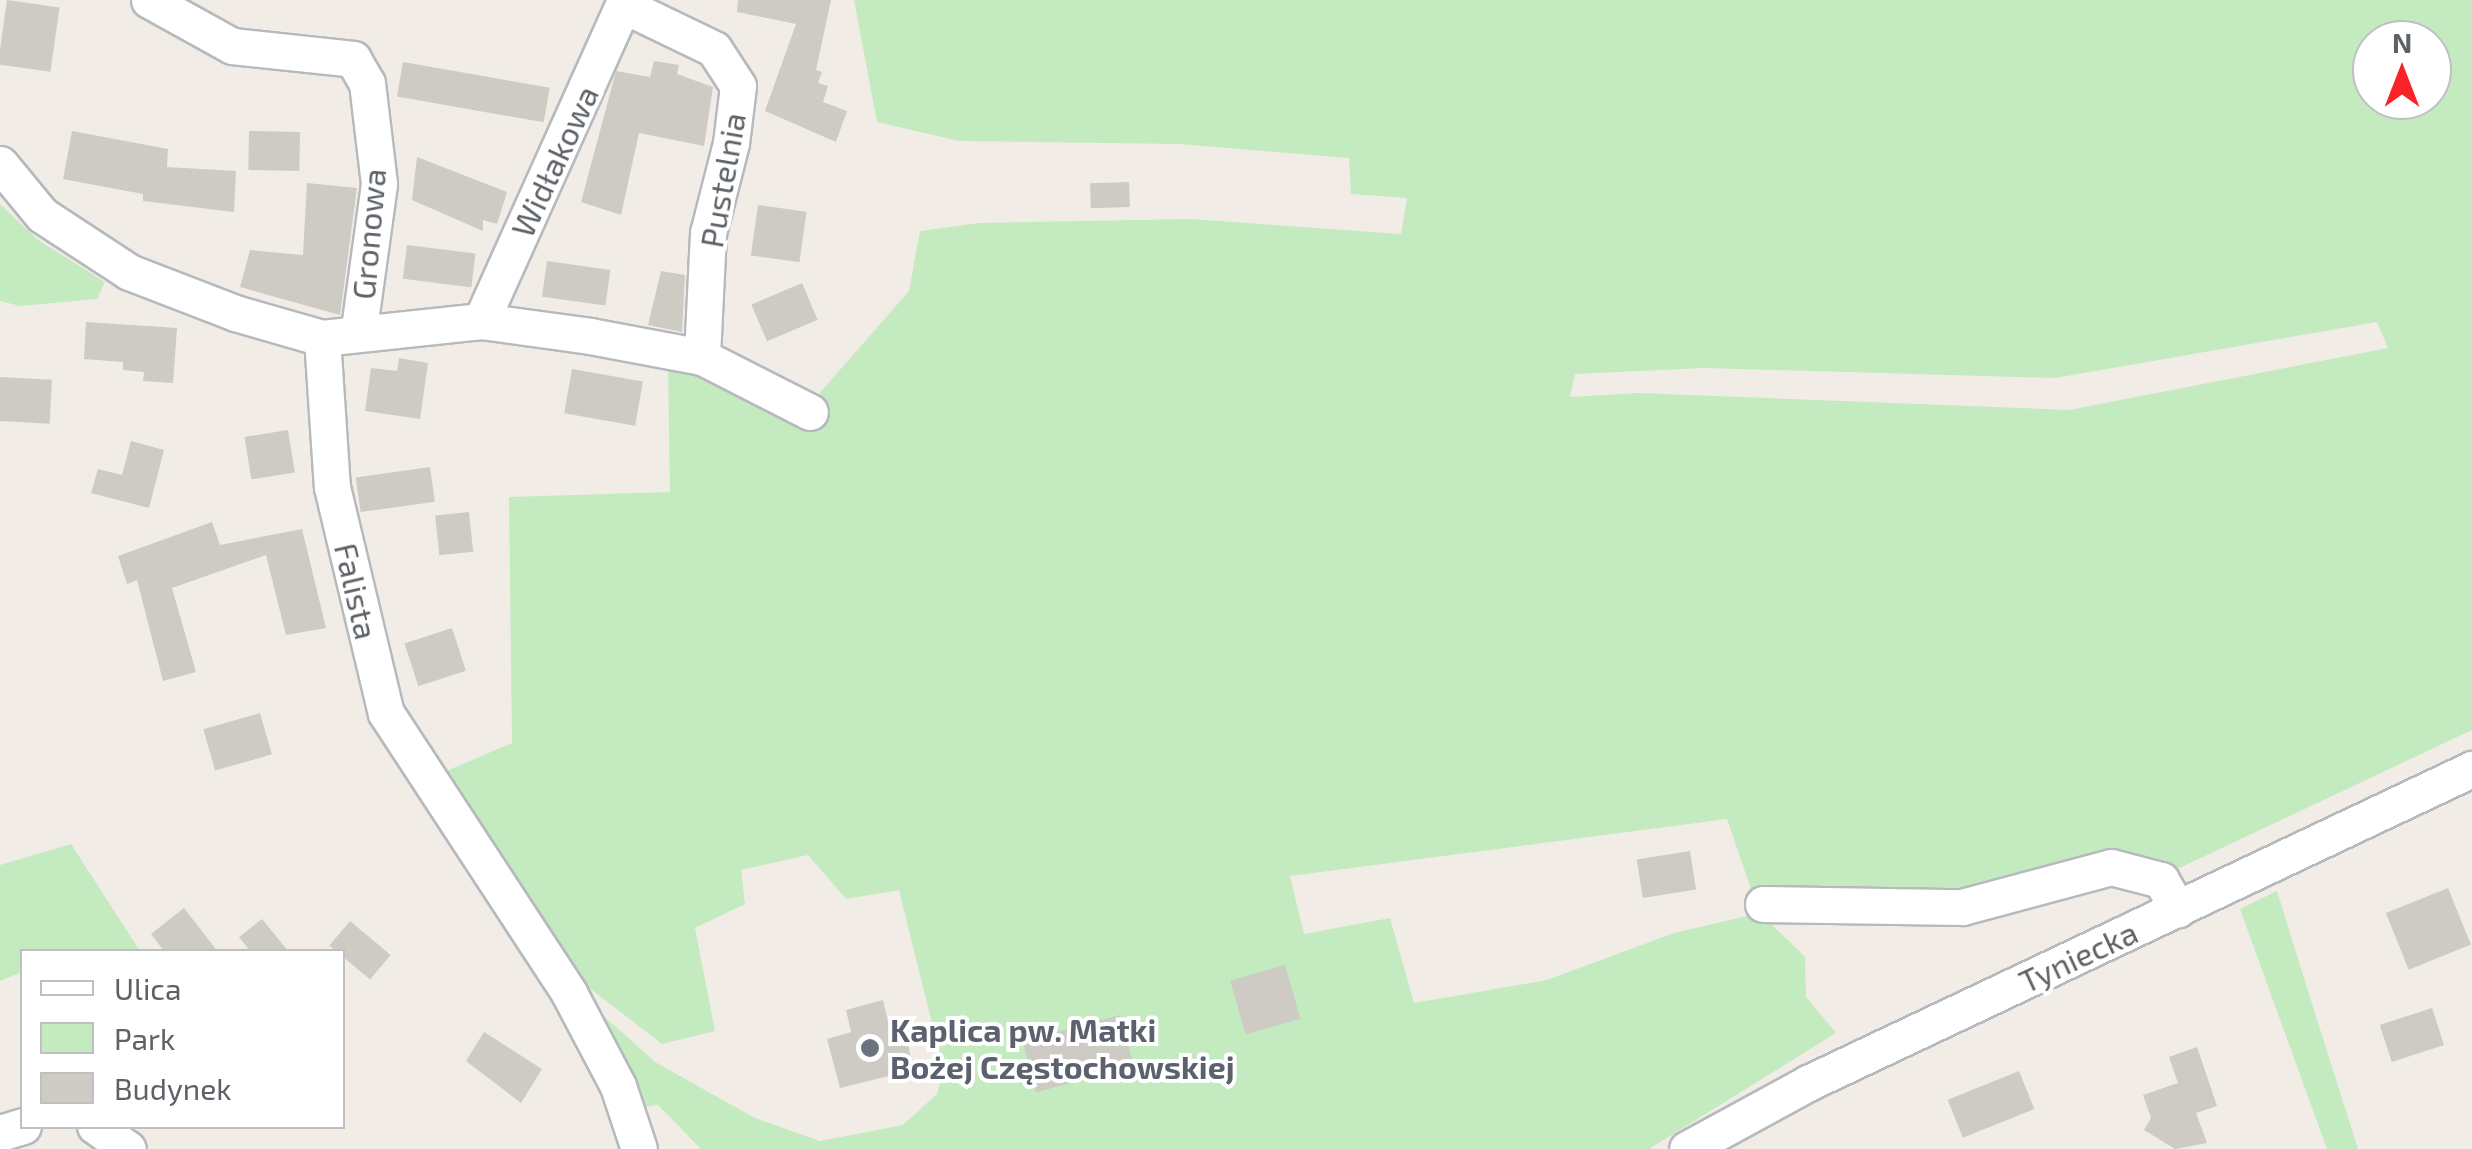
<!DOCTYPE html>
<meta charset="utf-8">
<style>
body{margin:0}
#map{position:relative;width:2472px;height:1149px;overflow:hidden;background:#f1ede6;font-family:"Exo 2",sans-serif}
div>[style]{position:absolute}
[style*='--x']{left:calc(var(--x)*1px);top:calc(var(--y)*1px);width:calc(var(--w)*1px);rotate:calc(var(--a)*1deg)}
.green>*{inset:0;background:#c4eac0}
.building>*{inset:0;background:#cecac4;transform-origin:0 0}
.roads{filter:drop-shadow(2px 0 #b6b9bd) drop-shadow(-2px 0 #b6b9bd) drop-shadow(0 2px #b6b9bd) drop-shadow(0 -2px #b6b9bd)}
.minor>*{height:35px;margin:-17.5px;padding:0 17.5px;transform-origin:17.5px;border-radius:17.5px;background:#fff}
.dots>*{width:28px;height:28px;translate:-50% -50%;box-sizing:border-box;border:5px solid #fff;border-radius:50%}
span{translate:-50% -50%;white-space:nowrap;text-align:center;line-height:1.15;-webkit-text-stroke:8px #fff;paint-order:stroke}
.street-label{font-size:32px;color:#5d6267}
.worship-label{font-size:32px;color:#5b616d;font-weight:700}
.left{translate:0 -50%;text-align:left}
.legend{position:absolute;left:20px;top:949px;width:325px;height:180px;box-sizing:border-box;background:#fff;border:2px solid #bec0c2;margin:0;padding:12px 18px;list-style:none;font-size:30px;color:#5d6267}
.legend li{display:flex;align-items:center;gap:20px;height:50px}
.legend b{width:50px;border:2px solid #bec0c2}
.north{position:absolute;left:2352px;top:20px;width:100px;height:100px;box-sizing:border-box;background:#fff;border:2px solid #bec0c2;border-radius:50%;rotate:0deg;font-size:28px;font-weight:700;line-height:40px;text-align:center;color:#5d6267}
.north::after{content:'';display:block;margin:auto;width:35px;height:45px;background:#f82428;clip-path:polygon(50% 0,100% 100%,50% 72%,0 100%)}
</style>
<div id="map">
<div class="green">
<div style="clip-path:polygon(evenodd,854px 0,2472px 0,2472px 730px,2173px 871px,1999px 893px,1753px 895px,1727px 819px,1290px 876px,1304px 934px,1390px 918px,1414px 1003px,1547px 980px,1674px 933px,1760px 913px,1805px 957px,1806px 997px,1836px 1033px,1649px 1149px,701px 1149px,658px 1105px,641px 1107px,606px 1018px,655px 1062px,755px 1118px,820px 1141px,903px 1125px,937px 1094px,944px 1072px,899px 890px,846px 899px,808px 855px,741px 870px,745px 904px,695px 928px,715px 1031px,662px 1044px,579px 980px,444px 772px,512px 743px,509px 497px,670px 492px,668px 368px,692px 368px,796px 420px,909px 291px,920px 231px,979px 223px,1191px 219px,1401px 234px,1407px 198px,1351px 194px,1349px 158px,1179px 144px,959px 141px,877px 122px,854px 0,2372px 40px,2432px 40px,2432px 100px,2372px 100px,2372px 40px,854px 0,2377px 322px,2388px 348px,2069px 410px,1638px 393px,1570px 397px,1575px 374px,1704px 368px,2055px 378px,2377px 322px)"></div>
<div style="clip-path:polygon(0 204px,38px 240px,105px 282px,97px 299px,20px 306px,0 301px)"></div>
<div style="clip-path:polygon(71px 844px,140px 951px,22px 952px,22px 972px,0 981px,0 865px)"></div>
<div style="clip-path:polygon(2277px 891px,2308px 991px,2358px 1149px,2327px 1149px,2240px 909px)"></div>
</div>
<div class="building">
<div style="left:7px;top:0;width:53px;height:65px;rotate:8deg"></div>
<div style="clip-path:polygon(738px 0,831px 0,816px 70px,822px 72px,818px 83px,828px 86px,823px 102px,847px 111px,836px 142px,765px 111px,796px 24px,737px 12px)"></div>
<div style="clip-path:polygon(654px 61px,679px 65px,677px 74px,713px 87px,704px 146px,639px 133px,621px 215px,581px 202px,616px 71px,650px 77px)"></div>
<div style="left:403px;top:62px;width:149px;height:35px;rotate:10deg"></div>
<div style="clip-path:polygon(72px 131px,168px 149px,167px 167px,236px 171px,234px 212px,143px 201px,143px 194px,63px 179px)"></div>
<div style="left:249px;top:131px;width:51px;height:39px;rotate:1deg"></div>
<div style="clip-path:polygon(417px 157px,507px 192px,497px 224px,483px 220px,483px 231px,412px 200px)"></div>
<div style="left:1129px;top:182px;width:25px;height:39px;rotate:88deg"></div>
<div style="clip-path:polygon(307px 183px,357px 188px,340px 315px,240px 287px,250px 250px,303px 255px)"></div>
<div style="left:758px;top:205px;width:49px;height:51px;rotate:8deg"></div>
<div style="left:407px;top:245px;width:69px;height:34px;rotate:7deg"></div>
<div style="left:547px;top:261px;width:64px;height:36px;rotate:8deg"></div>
<div style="clip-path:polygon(661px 271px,685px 275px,682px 332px,648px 325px)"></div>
<div style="left:802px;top:283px;width:40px;height:55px;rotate:67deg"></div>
<div style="clip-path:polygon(86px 322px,177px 328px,173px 383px,143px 381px,144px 372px,123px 370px,123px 362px,84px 359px)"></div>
<div style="clip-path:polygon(399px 358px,428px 363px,420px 419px,365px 411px,371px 368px,397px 371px)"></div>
<div style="left:572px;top:369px;width:72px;height:45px;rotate:10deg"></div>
<div style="left:0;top:377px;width:52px;height:44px;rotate:3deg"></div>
<div style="left:288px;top:430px;width:43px;height:44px;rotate:81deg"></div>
<div style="clip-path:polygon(131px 441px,164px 450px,149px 508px,91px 493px,98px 469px,122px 475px)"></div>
<div style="left:430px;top:467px;width:35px;height:75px;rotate:82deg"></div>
<div style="left:469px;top:512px;width:40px;height:34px;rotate:84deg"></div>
<div style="clip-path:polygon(212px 522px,220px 545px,302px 529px,326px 628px,286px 635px,266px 555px,172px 588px,196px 672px,163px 681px,137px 580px,127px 584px,118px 556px)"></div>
<div style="left:452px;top:628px;width:45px;height:50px;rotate:72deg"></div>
<div style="left:260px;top:713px;width:43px;height:59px;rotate:74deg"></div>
<div style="left:1690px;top:851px;width:39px;height:54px;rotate:81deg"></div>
<div style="left:2448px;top:888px;width:61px;height:67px;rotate:68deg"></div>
<div style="clip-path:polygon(184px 908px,218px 952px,165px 952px,151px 934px)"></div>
<div style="clip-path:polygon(262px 919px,289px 952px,251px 952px,239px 937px)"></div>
<div style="left:350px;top:921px;width:53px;height:32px;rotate:40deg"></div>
<div style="left:1285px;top:965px;width:56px;height:57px;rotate:74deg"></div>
<div style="clip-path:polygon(883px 1000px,888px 1022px,900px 1020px,906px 1033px,913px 1070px,840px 1088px,827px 1039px,851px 1032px,846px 1010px)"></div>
<div style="left:2432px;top:1008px;width:39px;height:55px;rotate:72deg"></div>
<div style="left:1120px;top:1015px;width:53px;height:101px;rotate:75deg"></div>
<div style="clip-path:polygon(484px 1032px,542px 1069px,521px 1103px,466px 1061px)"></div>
<div style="clip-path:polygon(2197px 1047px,2217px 1106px,2196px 1113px,2207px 1143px,2175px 1149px,2144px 1130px,2151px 1118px,2143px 1095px,2178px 1083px,2169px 1057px)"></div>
<div style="left:2019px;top:1071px;width:41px;height:77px;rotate:68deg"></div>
</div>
<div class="roads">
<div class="minor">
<div style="--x:149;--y:0;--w:95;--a:29"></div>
<div style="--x:232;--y:46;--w:122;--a:6.1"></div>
<div style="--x:353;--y:59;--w:28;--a:60"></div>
<div style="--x:367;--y:83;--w:102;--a:83.2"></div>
<div style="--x:379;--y:184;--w:146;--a:97.9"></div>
<div style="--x:625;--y:6;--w:99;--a:25.8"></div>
<div style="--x:714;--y:49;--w:44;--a:57"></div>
<div style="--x:738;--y:86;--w:57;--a:97"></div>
<div style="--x:731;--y:143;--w:93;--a:104.3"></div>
<div style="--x:708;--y:233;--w:124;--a:92.8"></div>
<div style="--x:0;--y:164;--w:66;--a:50.5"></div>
<div style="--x:42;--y:215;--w:104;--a:33.2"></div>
<div style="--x:129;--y:272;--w:114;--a:21.1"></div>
<div style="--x:235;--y:313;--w:91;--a:16"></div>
<div style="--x:322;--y:338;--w:160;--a:-6.1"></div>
<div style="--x:481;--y:321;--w:110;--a:7.8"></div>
<div style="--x:590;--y:336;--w:114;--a:10.6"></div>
<div style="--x:702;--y:357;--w:121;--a:27"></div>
<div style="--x:481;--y:321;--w:352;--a:-65.8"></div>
<div style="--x:322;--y:338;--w:149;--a:86.2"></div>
<div style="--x:332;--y:487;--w:232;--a:76.6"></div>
<div style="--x:386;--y:713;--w:334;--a:56.8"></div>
<div style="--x:569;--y:993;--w:105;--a:62.2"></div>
<div style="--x:618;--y:1086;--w:66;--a:71.6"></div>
<div style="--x:1763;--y:904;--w:199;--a:0.9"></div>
<div style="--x:1962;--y:907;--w:154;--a:-15"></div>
<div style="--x:2111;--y:867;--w:52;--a:14.6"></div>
<div style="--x:2161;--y:880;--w:34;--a:60"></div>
<div style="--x:95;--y:1126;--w:40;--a:34.9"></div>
<div style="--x:0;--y:1133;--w:24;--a:-17"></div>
<div style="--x:1687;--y:1149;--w:138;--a:-28.6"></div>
<div style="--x:1808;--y:1083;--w:735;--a:-25.31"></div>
</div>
</div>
<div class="dots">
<div style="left:870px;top:1048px;background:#6b7280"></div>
</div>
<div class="street-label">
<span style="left:554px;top:161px;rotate:-65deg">Widłakowa</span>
<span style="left:722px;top:180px;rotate:-80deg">Pustelnia</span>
<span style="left:368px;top:234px;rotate:-85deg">Gronowa</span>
<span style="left:357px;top:591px;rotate:77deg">Falista</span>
<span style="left:2078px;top:956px;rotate:-25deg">Tyniecka</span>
</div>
<div class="worship-label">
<span class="left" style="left:890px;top:1048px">Kaplica pw. Matki<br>Bożej Częstochowskiej</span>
</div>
<ul class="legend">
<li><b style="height:12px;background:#fff"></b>Ulica</li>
<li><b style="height:28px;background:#c4eac0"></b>Park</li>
<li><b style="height:28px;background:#cecac4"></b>Budynek</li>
</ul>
<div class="north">N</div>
</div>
